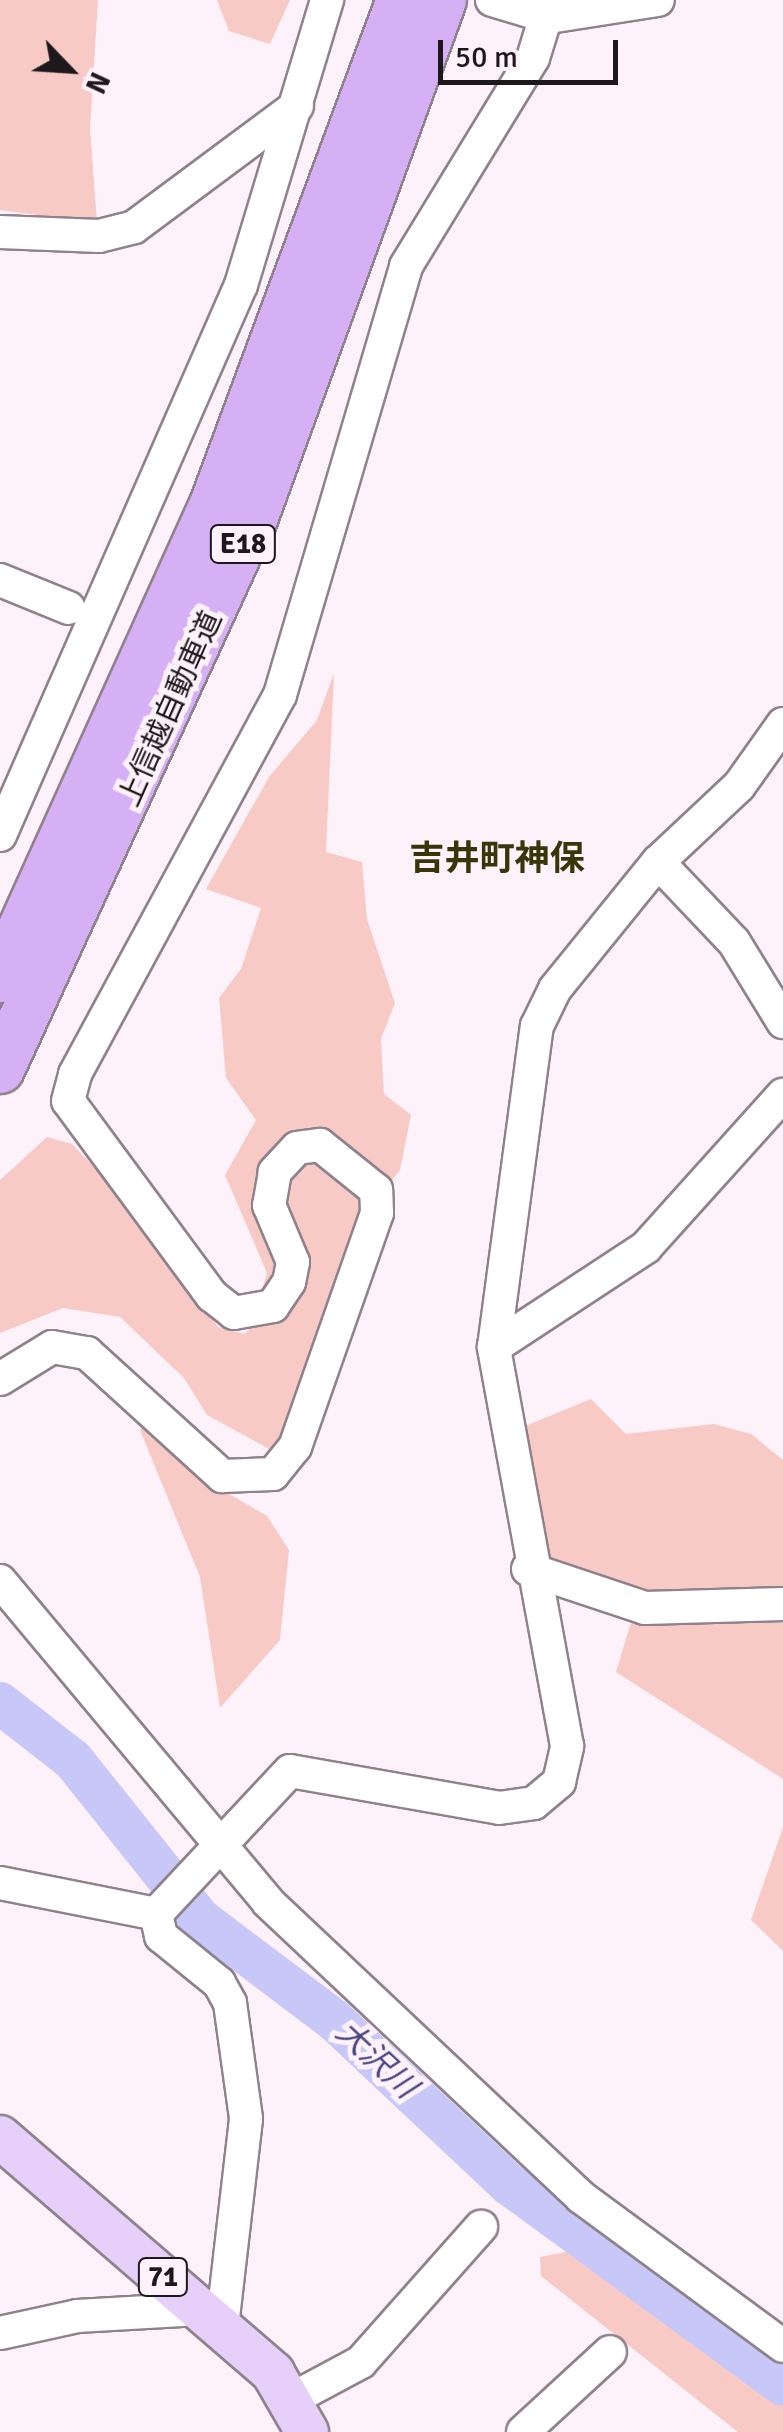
<!DOCTYPE html>
<meta charset="utf-8">
<style>
body{margin:0}
#map{position:relative;width:783px;height:2432px;overflow:hidden;background:#fdf1fa;font-family:Signika,"Noto Sans JP",sans-serif}
div>[style]{position:absolute}
[style*='--x']{left:calc(var(--x)*1px);top:calc(var(--y)*1px);width:calc(var(--w)*1px);rotate:calc(var(--a)*1deg)}
.green>*{inset:0;background:#f8cac5}
.river>*{height:42px;margin:-21px;padding:0 21px;transform-origin:21px;border-radius:21px;background:#c7c8f8}
.roads{filter:drop-shadow(2px 0 #8f828c) drop-shadow(-2px 0 #8f828c) drop-shadow(0 2px #8f828c) drop-shadow(0 -2px #8f828c)}
.minor>*{height:32px;margin:-16px;padding:0 16px;transform-origin:16px;border-radius:16px;background:#fff}
.major>*{height:42px;margin:-21px;padding:0 21px;transform-origin:21px;border-radius:21px;background:#e6d0f9}
.highway>*{height:48px;margin:-24px;padding:0 24px;transform-origin:24px;border-radius:24px;background:#d6b0f5}
span{translate:-50% -50%;white-space:nowrap;text-align:center;line-height:1.15;-webkit-text-stroke:10px #fdf1fa;paint-order:stroke}
.shield-label span{padding:2px 8px;background:#fdf1fa;border:2px solid;border-radius:8px;-webkit-text-stroke-width:0}
.shield-label{font-size:28px;color:#1d181c;font-weight:700}
.street-label{font-size:30px;color:#1d181c}
.water-label{font-size:32px;color:#484580;font-style:italic}
.quarter-label{font-size:35px;color:#3a3409;font-weight:700}
.north{position:absolute;left:20px;top:20px;width:100px;height:100px;-webkit-text-stroke:8px #fdf1fa;paint-order:stroke;rotate:115deg;font-size:28px;font-weight:700;line-height:40px;text-align:center;color:#1d181c}
.north::after{content:'';display:block;margin:auto;width:35px;height:45px;background:#1d181c;clip-path:polygon(50% 0,100% 100%,50% 72%,0 100%)}
.scale{position:absolute;left:438px;top:40px;width:180px;height:45px;box-sizing:border-box;border:5px solid #1d181c;border-top:0;padding-left:12px;font-size:30px;line-height:35px;white-space:nowrap;color:#1d181c;-webkit-text-stroke:8px #fdf1fa;paint-order:stroke}
</style>
<div id="map">
<div class="green">
<div style="clip-path:polygon(0 0,98px 0,90px 128px,97px 223px,0 210px)"></div>
<div style="clip-path:polygon(217px 0,290px 0,270px 44px,229px 31px)"></div>
<div style="clip-path:polygon(334px 673px,326px 852px,362px 862px,367px 919px,395px 1003px,381px 1039px,384px 1094px,411px 1115px,400px 1170px,366px 1213px,290px 1437px,269px 1449px,207px 1415px,184px 1378px,120px 1317px,63px 1308px,0 1333px,0 1180px,47px 1137px,72px 1144px,134px 1209px,218px 1327px,245px 1334px,252px 1325px,267px 1273px,225px 1175px,256px 1120px,226px 1078px,219px 998px,241px 969px,261px 908px,206px 889px,269px 777px,317px 720px)"></div>
<div style="clip-path:polygon(591px 1399px,626px 1434px,714px 1424px,751px 1434px,783px 1460px,783px 1779px,616px 1672px,632px 1619px,542px 1563px,525px 1426px)"></div>
<div style="clip-path:polygon(153px 1420px,224px 1491px,267px 1516px,289px 1550px,280px 1640px,220px 1708px,200px 1577px,140px 1430px)"></div>
<div style="clip-path:polygon(783px 1827px,783px 1951px,751px 1920px)"></div>
<div style="clip-path:polygon(566px 2252px,783px 2399px,783px 2432px,738px 2432px,541px 2276px,540px 2257px)"></div>
</div>
<div class="river">
<div style="--x:0;--y:1703;--w:93;--a:38"></div>
<div style="--x:73;--y:1760;--w:203;--a:51.4"></div>
<div style="--x:200;--y:1919;--w:168;--a:37"></div>
<div style="--x:334;--y:2020;--w:241;--a:43.2"></div>
<div style="--x:510;--y:2185;--w:338;--a:36.2"></div>
</div>
<div class="roads">
<div class="minor">
<div style="--x:492;--y:0;--w:59;--a:16.6"></div>
<div style="--x:549;--y:17;--w:110;--a:-8.9"></div>
<div style="--x:0;--y:232;--w:99;--a:2.3"></div>
<div style="--x:99;--y:236;--w:36;--a:-14"></div>
<div style="--x:134;--y:227;--w:203;--a:-36.6"></div>
<div style="--x:0;--y:580;--w:74;--a:22.1"></div>
<div style="--x:0;--y:835;--w:600;--a:-66.34"></div>
<div style="--x:241;--y:285;--w:298;--a:-73.2"></div>
<div style="--x:658;--y:862;--w:110;--a:46.5"></div>
<div style="--x:734;--y:942;--w:94;--a:58.5"></div>
<div style="--x:494;--y:1347;--w:182;--a:-33.3"></div>
<div style="--x:646;--y:1247;--w:205;--a:-48"></div>
<div style="--x:0;--y:1379;--w:61;--a:-31.6"></div>
<div style="--x:52;--y:1347;--w:36;--a:10"></div>
<div style="--x:87;--y:1353;--w:183;--a:42.3"></div>
<div style="--x:222;--y:1476;--w:51;--a:-2.2"></div>
<div style="--x:273;--y:1474;--w:35;--a:-51"></div>
<div style="--x:295;--y:1447;--w:248;--a:-70.7"></div>
<div style="--x:377;--y:1213;--w:23;--a:-92"></div>
<div style="--x:376;--y:1190;--w:72;--a:-141.2"></div>
<div style="--x:320;--y:1145;--w:23;--a:173"></div>
<div style="--x:297;--y:1148;--w:33;--a:133"></div>
<div style="--x:275;--y:1172;--w:34;--a:100"></div>
<div style="--x:269;--y:1205;--w:62;--a:67.2"></div>
<div style="--x:293;--y:1262;--w:20;--a:101"></div>
<div style="--x:289;--y:1282;--w:29;--a:124"></div>
<div style="--x:273;--y:1306;--w:40;--a:170"></div>
<div style="--x:234;--y:1313;--w:28;--a:-142"></div>
<div style="--x:212;--y:1296;--w:242;--a:-126.4"></div>
<div style="--x:68;--y:1101;--w:28;--a:-75"></div>
<div style="--x:75;--y:1074;--w:431;--a:-61.6"></div>
<div style="--x:280;--y:695;--w:447;--a:-73.6"></div>
<div style="--x:406;--y:266;--w:244;--a:-58.6"></div>
<div style="--x:533;--y:58;--w:61;--a:-72.8"></div>
<div style="--x:528;--y:1569;--w:123;--a:18.4"></div>
<div style="--x:645;--y:1608;--w:138;--a:-1.7"></div>
<div style="--x:0;--y:1581;--w:418;--a:50.1"></div>
<div style="--x:268;--y:1902;--w:430;--a:43.3"></div>
<div style="--x:581;--y:2197;--w:251;--a:36.4"></div>
<div style="--x:0;--y:1883;--w:159;--a:11.2"></div>
<div style="--x:156;--y:1914;--w:196;--a:-46.9"></div>
<div style="--x:290;--y:1771;--w:212;--a:10"></div>
<div style="--x:499;--y:1808;--w:35;--a:-8"></div>
<div style="--x:534;--y:1803;--w:33;--a:-40"></div>
<div style="--x:559;--y:1782;--w:37;--a:-77"></div>
<div style="--x:567;--y:1746;--w:406;--a:-100.4"></div>
<div style="--x:494;--y:1347;--w:324;--a:-82.4"></div>
<div style="--x:537;--y:1026;--w:41;--a:-64.1"></div>
<div style="--x:555;--y:989;--w:164;--a:-51"></div>
<div style="--x:658;--y:862;--w:111;--a:-43.2"></div>
<div style="--x:739;--y:786;--w:76;--a:-54.6"></div>
<div style="--x:156;--y:1914;--w:23;--a:77"></div>
<div style="--x:161;--y:1936;--w:75;--a:39"></div>
<div style="--x:219;--y:1983;--w:23;--a:61"></div>
<div style="--x:230;--y:2003;--w:117;--a:82.1"></div>
<div style="--x:246;--y:2119;--w:209;--a:96.6"></div>
<div style="--x:0;--y:2333;--w:79;--a:-12.4"></div>
<div style="--x:77;--y:2316;--w:123;--a:-3.3"></div>
<div style="--x:292;--y:2399;--w:78;--a:-28.2"></div>
<div style="--x:361;--y:2362;--w:181;--a:-48.4"></div>
<div style="--x:523;--y:2432;--w:118;--a:-42.6"></div>
</div>
<div class="major">
<div style="--x:0;--y:2137;--w:361;--a:40.8"></div>
<div style="--x:273;--y:2373;--w:68;--a:60"></div>
</div>
<div class="highway">
<div style="--x:0;--y:978;--w:522;--a:-65.69"></div>
<div style="--x:215;--y:502;--w:535;--a:-69.67"></div>
<div style="--x:0;--y:1069;--w:605;--a:-65.3"></div>
<div style="--x:253;--y:519;--w:552;--a:-69.99"></div>
</div>
</div>
<div class="shield-label">
<span style="left:243px;top:544px">E18</span>
<span style="left:163px;top:2277px">71</span>
</div>
<div class="street-label">
<span style="left:171px;top:709px;rotate:-66deg">上信越自動車道</span>
</div>
<div class="water-label">
<span style="left:376px;top:2060px;rotate:43deg">大沢川</span>
</div>
<div class="quarter-label">
<span style="left:497px;top:859px">吉井町神保</span>
</div>
<div class="north">N</div>
<div class="scale">50 m</div>
</div>
